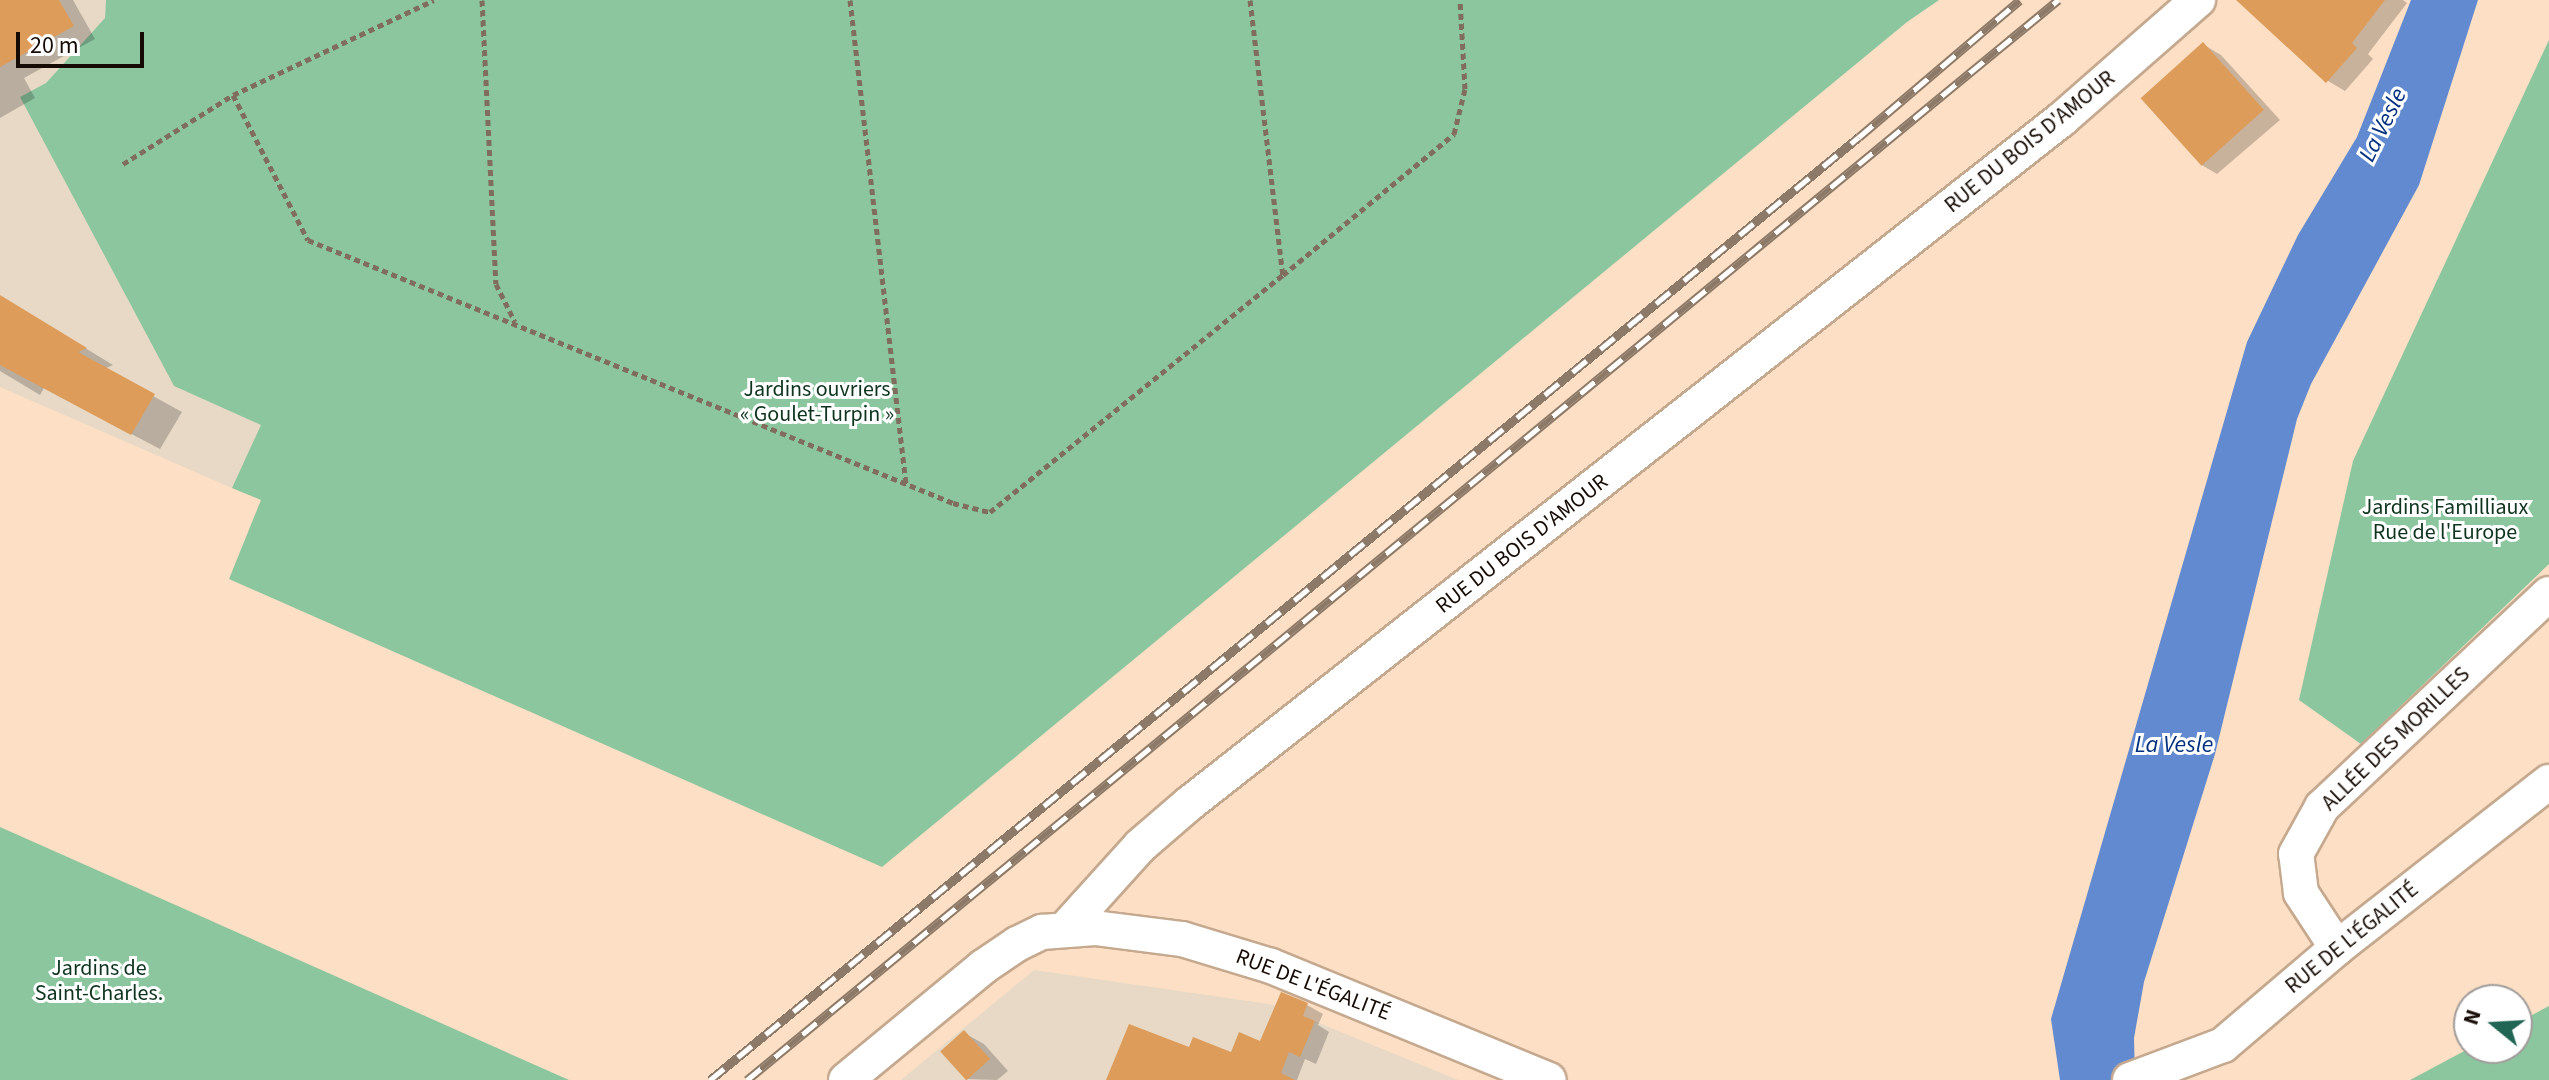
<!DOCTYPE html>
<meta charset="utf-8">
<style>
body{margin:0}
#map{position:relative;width:2549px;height:1080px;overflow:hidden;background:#fcdfc4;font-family:"Source Sans 3",sans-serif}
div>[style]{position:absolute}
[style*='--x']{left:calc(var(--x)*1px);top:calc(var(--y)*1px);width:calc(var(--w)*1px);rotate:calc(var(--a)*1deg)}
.industrial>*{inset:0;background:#e7d9c6}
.green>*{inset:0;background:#8bc69f}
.water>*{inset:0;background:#628ad0}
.shadow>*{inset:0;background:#0003}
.building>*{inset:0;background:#dd9c59;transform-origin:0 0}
.path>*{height:5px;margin-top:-2.5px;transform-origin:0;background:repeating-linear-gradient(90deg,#806d5d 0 6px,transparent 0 10px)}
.roads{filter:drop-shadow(2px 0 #c5a98f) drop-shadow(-2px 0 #c5a98f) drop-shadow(0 2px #c5a98f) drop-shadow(0 -2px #c5a98f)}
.minor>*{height:34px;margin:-17px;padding:0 17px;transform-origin:17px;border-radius:17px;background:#fff}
.rail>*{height:9px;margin-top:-4.5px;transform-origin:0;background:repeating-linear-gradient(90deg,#fff 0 18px,#8d7967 0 36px);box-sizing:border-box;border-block:2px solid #8d7967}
span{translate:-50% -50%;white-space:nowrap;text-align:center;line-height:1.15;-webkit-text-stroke:6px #fff;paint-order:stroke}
.street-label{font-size:22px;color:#150b04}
.park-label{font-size:22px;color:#0e341f}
.water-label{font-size:24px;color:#002f7f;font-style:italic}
.north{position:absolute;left:2453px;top:984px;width:80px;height:80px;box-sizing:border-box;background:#fff;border:2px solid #a19d9b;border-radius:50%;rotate:288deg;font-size:22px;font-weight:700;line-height:32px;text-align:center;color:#150b04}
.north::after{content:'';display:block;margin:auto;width:28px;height:36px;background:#216555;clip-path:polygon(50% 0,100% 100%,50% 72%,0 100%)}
.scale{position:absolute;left:16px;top:32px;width:128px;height:36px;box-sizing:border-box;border:4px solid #150b04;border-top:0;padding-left:10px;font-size:24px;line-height:28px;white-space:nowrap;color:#150b04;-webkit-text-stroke:6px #fff;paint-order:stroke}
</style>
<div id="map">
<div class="industrial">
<div style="clip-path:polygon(0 0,106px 0,105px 18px,46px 83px,20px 97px,174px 386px,262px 425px,232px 488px,0 387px)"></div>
<div style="clip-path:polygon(1034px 970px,1275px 1005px,1458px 1080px,901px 1080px)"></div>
</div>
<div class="green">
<div style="clip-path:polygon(106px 0,1939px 0,1907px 22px,882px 867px,229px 579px,261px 500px,232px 488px,261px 425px,174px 386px,20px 97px,46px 83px,105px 18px)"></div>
<div style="clip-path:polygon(2549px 40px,2549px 564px,2361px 744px,2299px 700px,2353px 461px)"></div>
<div style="clip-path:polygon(0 827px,569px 1080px,0 1080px)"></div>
<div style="clip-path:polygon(2549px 1006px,2549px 1080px,2410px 1080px,2470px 1048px,2517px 1048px,2517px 1023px)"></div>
</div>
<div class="water">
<div style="clip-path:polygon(2411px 0,2478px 0,2419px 185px,2311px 384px,2297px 419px,2215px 754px,2144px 982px,2134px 1038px,2135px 1080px,2060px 1080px,2051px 1019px,2247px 342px,2298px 235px,2357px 137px)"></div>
</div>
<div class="shadow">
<div style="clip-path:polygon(0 0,73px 0,95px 39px,24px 78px,35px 98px,0 118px)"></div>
<div style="clip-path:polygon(2253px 0,2403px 0,2407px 3px,2368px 54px,2373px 59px,2345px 91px,2328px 81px)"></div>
<div style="clip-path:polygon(2204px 45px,2221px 55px,2280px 120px,2217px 174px,2200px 164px)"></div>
<div style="clip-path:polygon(0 296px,113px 365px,104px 369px,182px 412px,160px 449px,44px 388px,40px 395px,0 371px)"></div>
<div style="clip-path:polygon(1307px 1005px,1323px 1014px,1318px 1025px,1329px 1032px,1316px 1064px,1305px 1059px,1297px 1080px,1211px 1080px,1232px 1055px,1261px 1043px)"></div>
<div style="clip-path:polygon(964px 1033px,984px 1044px,1008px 1071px,997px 1080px,966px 1079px)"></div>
</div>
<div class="building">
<div style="clip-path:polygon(0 0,59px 0,74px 26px,0 67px)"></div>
<div style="clip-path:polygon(2236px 0,2385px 0,2352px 43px,2357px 48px,2326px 83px)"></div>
<div style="left:2203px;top:42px;width:91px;height:84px;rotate:48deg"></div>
<div style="clip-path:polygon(0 295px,87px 348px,78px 352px,155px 394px,131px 435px,0 365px)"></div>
<div style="clip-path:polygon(1281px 992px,1308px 1003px,1303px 1016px,1315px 1021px,1300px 1057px,1289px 1052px,1281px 1073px,1295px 1080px,1106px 1080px,1129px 1024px,1189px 1047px,1193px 1037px,1231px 1052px,1239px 1032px,1260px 1041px)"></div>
<div style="left:964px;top:1030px;width:39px;height:32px;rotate:48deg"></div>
</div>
<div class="path">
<div style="--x:482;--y:0;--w:284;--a:87.2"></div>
<div style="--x:496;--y:284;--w:42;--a:63.4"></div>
<div style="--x:850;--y:0;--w:487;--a:83.4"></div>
<div style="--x:1250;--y:0;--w:277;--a:83.2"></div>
<div style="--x:1283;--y:275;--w:222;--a:-39.5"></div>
<div style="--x:1454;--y:134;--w:46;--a:-76.3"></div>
<div style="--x:1465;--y:89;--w:89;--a:-93.2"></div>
<div style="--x:233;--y:95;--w:163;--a:62.7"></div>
<div style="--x:308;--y:240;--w:697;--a:22.18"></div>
<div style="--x:953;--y:503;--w:38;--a:14"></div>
<div style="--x:990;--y:512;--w:377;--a:-39"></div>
<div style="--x:123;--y:164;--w:130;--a:-32.1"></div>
<div style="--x:233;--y:95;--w:222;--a:-25.3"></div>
</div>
<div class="roads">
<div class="minor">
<div style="--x:1066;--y:928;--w:110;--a:-47.9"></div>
<div style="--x:1140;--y:846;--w:66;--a:-40.7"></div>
<div style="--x:1190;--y:803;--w:1108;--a:-38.11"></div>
<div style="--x:2062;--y:119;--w:181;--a:-41.2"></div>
<div style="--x:2337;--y:948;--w:66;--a:-123.2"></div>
<div style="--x:2301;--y:893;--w:39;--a:-97"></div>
<div style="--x:2296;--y:854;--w:54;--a:-61"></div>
<div style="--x:2322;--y:807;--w:311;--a:-43.2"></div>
<div style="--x:846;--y:1080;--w:178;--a:-39.5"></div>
<div style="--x:983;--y:967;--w:41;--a:-34.1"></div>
<div style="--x:1017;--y:944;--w:28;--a:-26"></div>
<div style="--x:1042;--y:932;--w:53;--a:-4.3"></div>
<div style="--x:1095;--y:928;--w:88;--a:7.2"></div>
<div style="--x:1182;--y:939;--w:93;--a:16.9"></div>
<div style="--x:1271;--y:966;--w:300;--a:22.3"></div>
<div style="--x:2130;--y:1080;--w:99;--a:-20.6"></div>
<div style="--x:2223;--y:1045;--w:150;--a:-40.4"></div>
<div style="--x:2337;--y:948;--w:269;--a:-38.1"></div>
</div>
</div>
<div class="rail">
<div style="--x:710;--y:1080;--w:1486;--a:-39.38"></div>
<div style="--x:1859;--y:137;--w:211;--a:-40.4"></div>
<div style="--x:747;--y:1080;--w:1699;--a:-39.48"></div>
</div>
<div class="street-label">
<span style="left:2030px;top:142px;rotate:-39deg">RUE DU BOIS D'AMOUR</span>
<span style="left:1522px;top:544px;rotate:-38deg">RUE DU BOIS D'AMOUR</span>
<span style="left:2396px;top:739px;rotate:-44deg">ALLÉE DES MORILLES</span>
<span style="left:2352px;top:938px;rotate:-39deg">RUE DE L'ÉGALITÉ</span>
<span style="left:1313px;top:985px;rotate:21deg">RUE DE L'ÉGALITÉ</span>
</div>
<div class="park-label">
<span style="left:817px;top:402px">Jardins ouvriers<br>« Goulet-Turpin »</span>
<span style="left:2445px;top:520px">Jardins Familliaux<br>Rue de l'Europe</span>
<span style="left:99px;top:981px">Jardins de<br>Saint-Charles.</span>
</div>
<div class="water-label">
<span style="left:2383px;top:125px;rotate:-64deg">La Vesle</span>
<span style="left:2174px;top:745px">La Vesle</span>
</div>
<div class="north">N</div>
<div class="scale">20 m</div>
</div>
